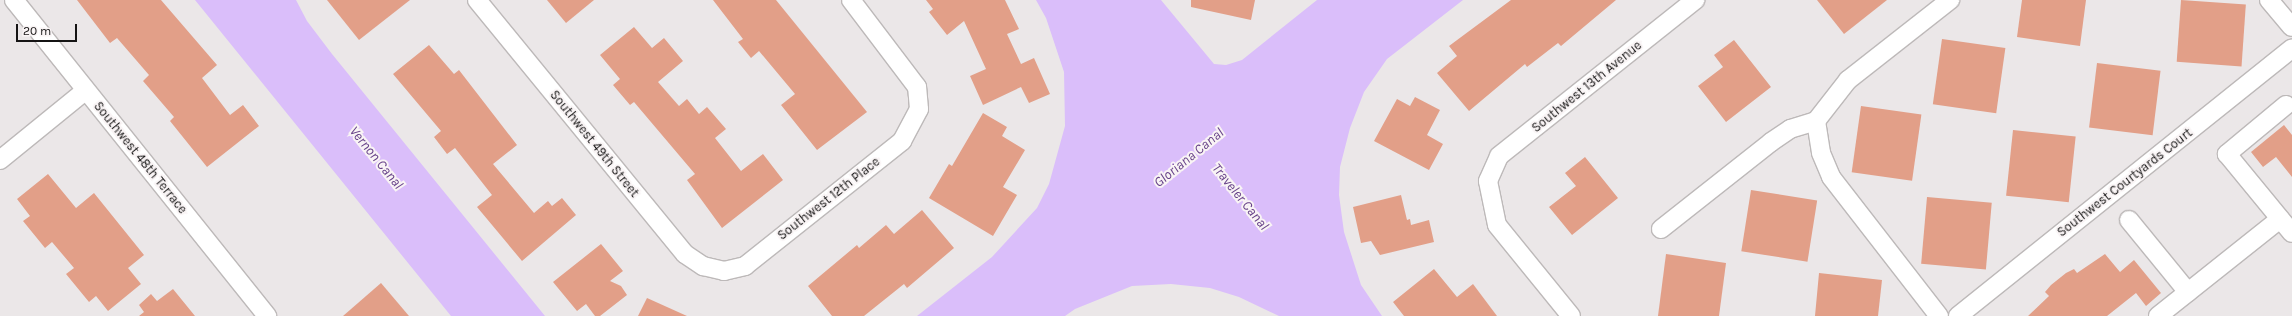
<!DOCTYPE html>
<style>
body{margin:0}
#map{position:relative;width:2292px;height:316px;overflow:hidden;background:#ebe7e8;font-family:Karla,sans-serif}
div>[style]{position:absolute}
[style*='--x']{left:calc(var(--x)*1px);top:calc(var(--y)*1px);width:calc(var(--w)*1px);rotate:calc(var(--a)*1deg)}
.water>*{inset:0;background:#dabefa}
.building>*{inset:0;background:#e29f88;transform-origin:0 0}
.roads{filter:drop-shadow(1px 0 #bdb9b9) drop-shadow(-1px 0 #bdb9b9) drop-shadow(0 1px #bdb9b9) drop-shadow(0 -1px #bdb9b9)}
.street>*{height:18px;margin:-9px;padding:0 9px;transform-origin:9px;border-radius:9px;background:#fff}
span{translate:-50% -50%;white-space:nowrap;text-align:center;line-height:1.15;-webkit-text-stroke:4px #f9f4f5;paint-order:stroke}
.street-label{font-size:13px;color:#151414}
.water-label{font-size:14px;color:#674289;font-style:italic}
.scale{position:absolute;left:16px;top:24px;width:61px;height:18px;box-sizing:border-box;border:2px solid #151414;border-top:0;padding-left:5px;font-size:12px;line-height:14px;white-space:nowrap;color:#151414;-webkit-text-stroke:3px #f9f4f5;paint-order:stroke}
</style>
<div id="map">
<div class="water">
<div style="clip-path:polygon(195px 0,296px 0,307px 21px,332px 54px,545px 316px,451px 316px)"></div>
<div style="clip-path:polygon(1036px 0,1161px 0,1214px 64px,1226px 65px,1242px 60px,1317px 0,1463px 0,1387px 59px,1364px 92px,1350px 128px,1340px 167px,1339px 195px,1344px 232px,1361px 285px,1382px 316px,1279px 316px,1239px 297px,1210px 288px,1171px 284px,1132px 286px,1075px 309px,1065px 316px,917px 316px,992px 257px,1037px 208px,1049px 184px,1065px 126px,1064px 72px,1046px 18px)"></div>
</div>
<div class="building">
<div style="clip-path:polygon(77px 0,161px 0,217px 65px,202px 78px,230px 115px,243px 105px,259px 126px,207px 167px,170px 121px,174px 117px,143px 81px,149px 75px,117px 38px,110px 43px)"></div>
<div style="clip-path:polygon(327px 0,410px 0,359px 40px)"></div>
<div style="clip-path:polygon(547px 0,594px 0,566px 23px)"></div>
<div style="clip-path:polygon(713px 0,776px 0,867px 112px,817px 150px,781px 105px,795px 94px,759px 51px,751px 58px,738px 42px,743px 39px)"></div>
<div style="clip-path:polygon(926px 0,1005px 0,1019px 29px,1007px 34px,1021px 64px,1034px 58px,1050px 94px,1029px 103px,1021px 87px,983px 105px,970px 76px,986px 69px,964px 21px,947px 35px,929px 12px,933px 9px)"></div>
<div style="clip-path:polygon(1191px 0,1255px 0,1251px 20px,1191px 7px)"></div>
<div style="clip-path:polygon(1511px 0,1616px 0,1561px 46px,1558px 43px,1527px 67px,1525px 64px,1469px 111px,1437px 73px,1457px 56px,1449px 46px)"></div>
<div style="clip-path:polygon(1817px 0,1887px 0,1844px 34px)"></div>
<div style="clip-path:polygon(2022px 0,2086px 0,2080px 46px,2017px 37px)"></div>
<div style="left:2181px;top:0;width:65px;height:62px;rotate:4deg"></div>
<div style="clip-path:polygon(634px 27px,652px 48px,664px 38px,683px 61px,658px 82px,679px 106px,687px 99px,699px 114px,707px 107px,726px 129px,715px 138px,741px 171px,763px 154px,783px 180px,722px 228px,687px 180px,695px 174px,634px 102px,630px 105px,613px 85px,620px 79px,600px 55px)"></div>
<div style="left:1942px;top:39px;width:64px;height:66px;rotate:8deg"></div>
<div style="clip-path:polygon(1734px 40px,1771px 87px,1726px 122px,1698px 86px,1723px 67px,1714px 55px)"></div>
<div style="clip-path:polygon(429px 45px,454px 74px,459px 70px,517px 145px,493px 164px,534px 213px,548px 201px,552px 206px,562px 198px,576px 215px,522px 261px,477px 207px,492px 195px,455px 148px,447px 154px,434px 137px,441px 131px,393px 74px)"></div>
<div style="left:2097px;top:63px;width:64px;height:65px;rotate:7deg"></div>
<div style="clip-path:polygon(1415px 97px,1440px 110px,1427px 135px,1443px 144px,1429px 170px,1374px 141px,1397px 99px,1410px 106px)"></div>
<div style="left:1861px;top:106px;width:61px;height:67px;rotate:8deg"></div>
<div style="clip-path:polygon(983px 113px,1007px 127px,1002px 136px,1025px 150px,1003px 187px,1017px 195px,993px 236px,929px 198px,949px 164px,952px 166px)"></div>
<div style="clip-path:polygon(2284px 125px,2292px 135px,2292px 177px,2276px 157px,2263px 167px,2251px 152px)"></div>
<div style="left:2013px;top:130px;width:63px;height:66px;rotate:6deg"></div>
<div style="clip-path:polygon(1585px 157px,1618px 198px,1572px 235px,1549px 207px,1576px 186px,1565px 173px)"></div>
<div style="clip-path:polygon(48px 174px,76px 208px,94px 193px,144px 255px,128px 268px,141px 284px,108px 311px,96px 296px,89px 302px,66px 274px,74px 268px,52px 242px,45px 248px,23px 221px,30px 216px,17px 199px)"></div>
<div style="left:1751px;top:190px;width:67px;height:62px;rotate:9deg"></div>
<div style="clip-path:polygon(1401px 195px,1407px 220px,1410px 219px,1411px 225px,1429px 220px,1434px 242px,1380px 255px,1371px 241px,1361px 243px,1353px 207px)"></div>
<div style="left:1927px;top:197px;width:65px;height:67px;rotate:5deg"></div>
<div style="clip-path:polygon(922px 210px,954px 248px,907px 288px,904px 284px,864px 316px,832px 316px,808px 286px,857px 245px,859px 248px,886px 225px,894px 234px)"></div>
<div style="clip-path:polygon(601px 244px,623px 271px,610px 281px,621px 286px,627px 295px,600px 316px,595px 316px,586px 304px,577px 311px,553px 282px)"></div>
<div style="clip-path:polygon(1666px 254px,1726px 263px,1719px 316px,1658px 316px)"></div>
<div style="clip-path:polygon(2105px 254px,2120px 272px,2134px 260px,2161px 293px,2146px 306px,2136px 293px,2107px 316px,2028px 316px,2049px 296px,2045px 292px,2051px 285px,2066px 273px,2074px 269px,2077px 273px)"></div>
<div style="clip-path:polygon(1434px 269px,1457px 297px,1473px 284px,1497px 316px,1404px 316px,1393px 302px)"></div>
<div style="clip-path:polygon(1819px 273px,1882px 280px,1878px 316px,1815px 316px)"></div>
<div style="clip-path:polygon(381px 283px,409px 316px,343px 316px)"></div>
<div style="clip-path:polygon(173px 289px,195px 316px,139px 316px,144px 312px,139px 305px,151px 294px,157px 301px)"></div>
<div style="clip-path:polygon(647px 298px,687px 316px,638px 316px)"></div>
</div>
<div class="roads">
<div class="street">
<div style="--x:14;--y:0;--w:405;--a:51.3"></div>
<div style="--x:477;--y:0;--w:328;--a:50.7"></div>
<div style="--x:685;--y:254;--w:22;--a:34"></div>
<div style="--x:703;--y:266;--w:22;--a:13"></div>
<div style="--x:724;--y:271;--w:22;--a:-13"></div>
<div style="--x:745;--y:266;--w:201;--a:-38.5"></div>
<div style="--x:902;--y:141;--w:36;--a:-62"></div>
<div style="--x:919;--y:109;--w:22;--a:-95"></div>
<div style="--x:917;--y:87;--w:109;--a:-127.2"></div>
<div style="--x:2269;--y:0;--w:35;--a:50"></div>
<div style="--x:2286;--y:105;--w:77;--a:140.3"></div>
<div style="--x:2227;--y:154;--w:102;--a:50.6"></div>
<div style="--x:1816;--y:121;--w:32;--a:81"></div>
<div style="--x:1821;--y:153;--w:26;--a:67"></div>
<div style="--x:1831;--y:177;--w:176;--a:52.2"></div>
<div style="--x:0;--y:160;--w:109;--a:-39.1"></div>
<div style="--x:2129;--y:220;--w:93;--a:50.7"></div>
<div style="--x:1661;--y:229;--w:140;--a:-38.3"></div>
<div style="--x:1771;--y:142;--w:23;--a:-34"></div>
<div style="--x:1790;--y:129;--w:27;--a:-17"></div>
<div style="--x:1816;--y:121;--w:52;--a:-52"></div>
<div style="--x:1848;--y:80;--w:130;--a:-38.1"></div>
<div style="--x:1571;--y:316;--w:117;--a:-129.1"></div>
<div style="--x:1497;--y:225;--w:45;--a:-101.6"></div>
<div style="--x:1488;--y:181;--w:27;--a:-66"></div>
<div style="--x:1499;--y:156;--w:251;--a:-38.5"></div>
<div style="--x:1958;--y:316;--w:428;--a:-38.7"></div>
<div style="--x:2158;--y:316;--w:156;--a:-38.5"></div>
</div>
</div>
<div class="street-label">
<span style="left:1587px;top:87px;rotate:-39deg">Southwest 13th Avenue</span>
<span style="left:594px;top:144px;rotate:51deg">Southwest 49th Street</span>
<span style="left:140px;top:158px;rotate:51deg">Southwest 48th Terrace</span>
<span style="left:2125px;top:183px;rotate:-38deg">Southwest Courtyards Court</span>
<span style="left:829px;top:199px;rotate:-38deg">Southwest 12th Place</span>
</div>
<div class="water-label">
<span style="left:376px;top:158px;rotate:51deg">Vernon Canal</span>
<span style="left:1189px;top:158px;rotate:-39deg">Gloriana Canal</span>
<span style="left:1240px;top:197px;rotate:51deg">Traveler Canal</span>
</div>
<div class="scale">20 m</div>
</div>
